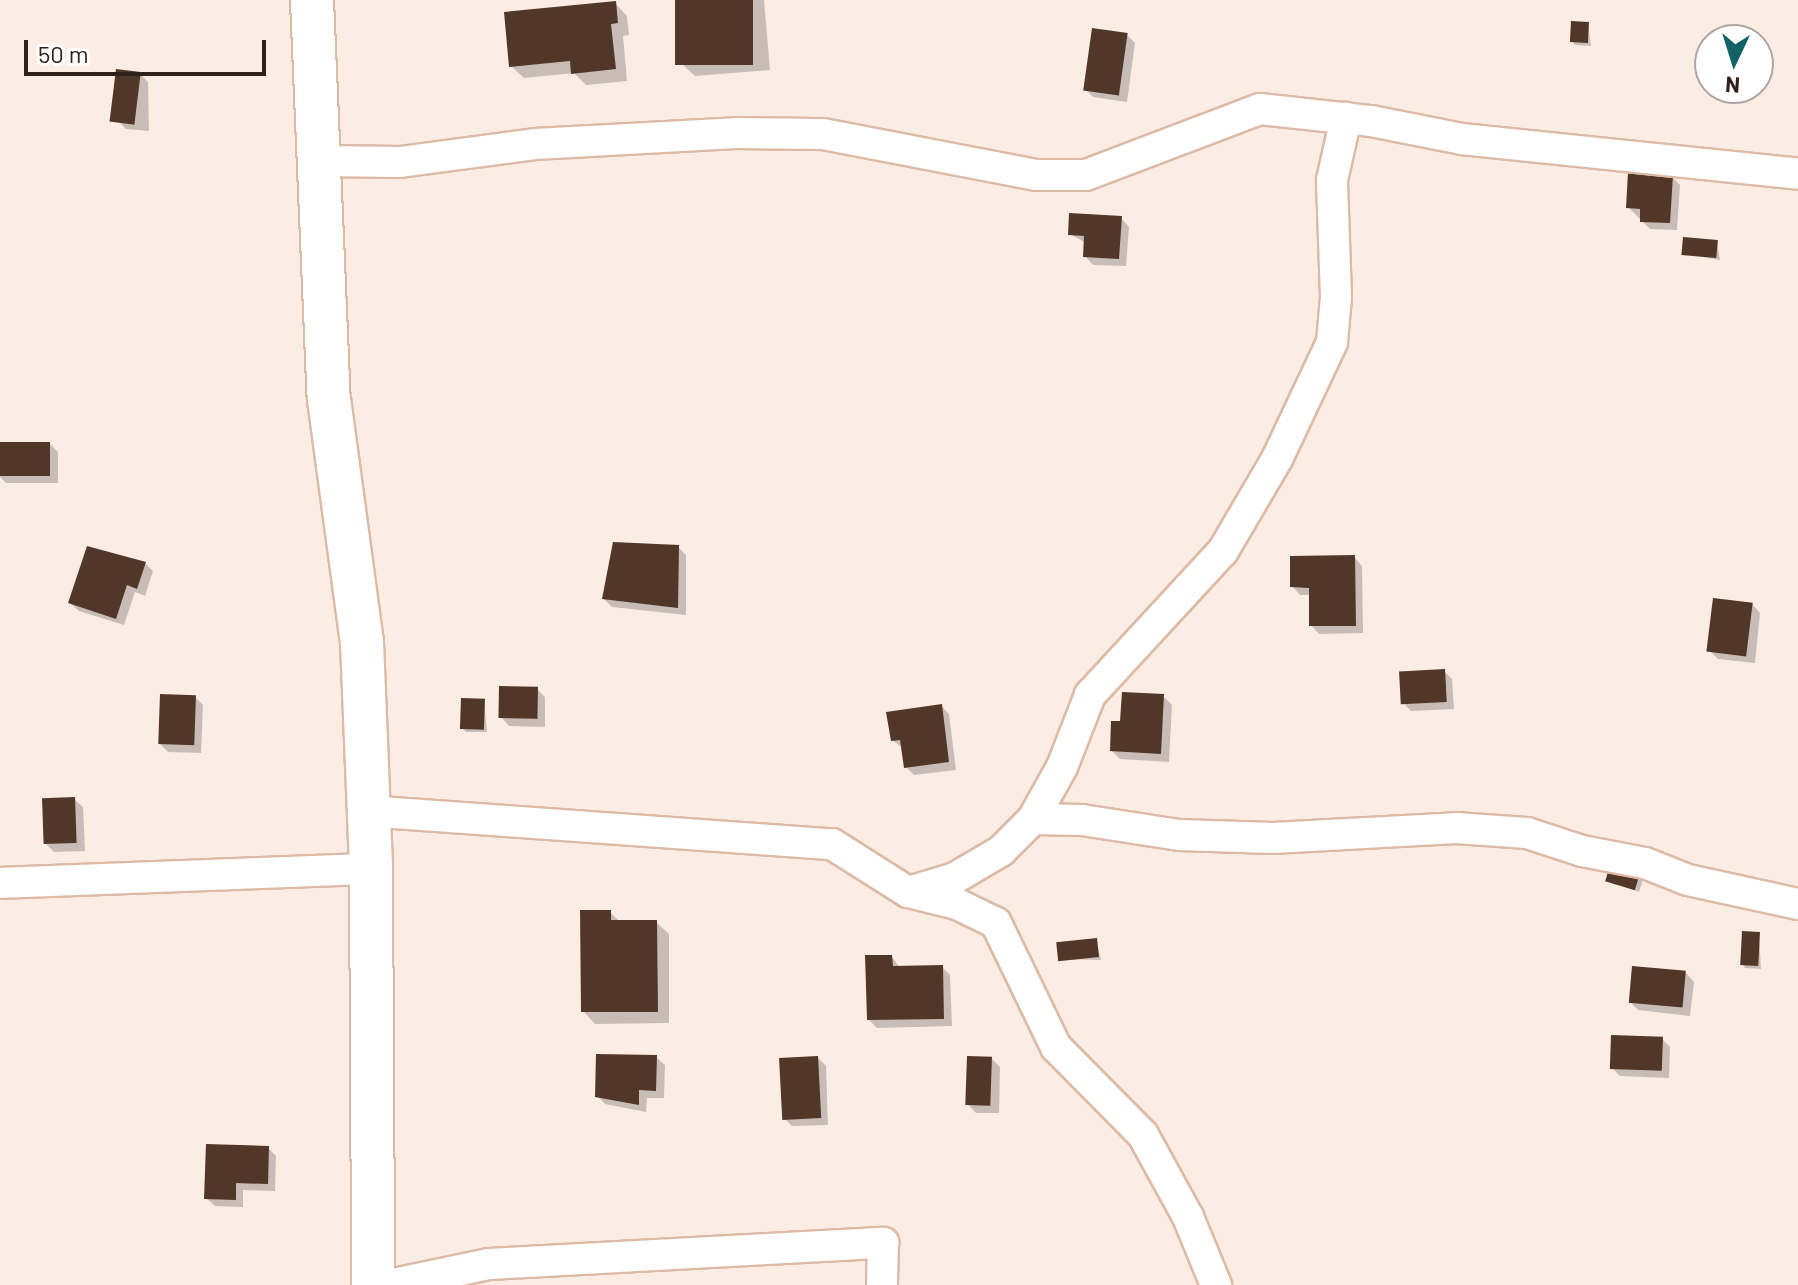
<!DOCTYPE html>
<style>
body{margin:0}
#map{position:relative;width:1798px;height:1285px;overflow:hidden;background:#fbede4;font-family:Barlow,sans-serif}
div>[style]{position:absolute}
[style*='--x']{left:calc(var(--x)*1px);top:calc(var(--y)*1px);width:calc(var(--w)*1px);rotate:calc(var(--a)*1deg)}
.shadow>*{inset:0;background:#0003}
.building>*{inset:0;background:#503728;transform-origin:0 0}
.roads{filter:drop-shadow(2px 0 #dcbaa5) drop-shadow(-2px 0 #dcbaa5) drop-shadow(0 2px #dcbaa5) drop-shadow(0 -2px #dcbaa5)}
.street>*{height:30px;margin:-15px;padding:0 15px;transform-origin:15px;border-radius:15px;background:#fff}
.secondary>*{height:42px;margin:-21px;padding:0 21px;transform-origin:21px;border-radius:21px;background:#fff}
span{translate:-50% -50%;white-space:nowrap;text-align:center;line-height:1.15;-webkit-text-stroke:8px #fff;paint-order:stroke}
.north{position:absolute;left:1694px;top:24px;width:80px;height:80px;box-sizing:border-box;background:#fff;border:2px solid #aba6a3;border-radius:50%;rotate:184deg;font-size:22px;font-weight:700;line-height:32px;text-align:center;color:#2e2119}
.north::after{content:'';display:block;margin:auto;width:28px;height:36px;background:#116267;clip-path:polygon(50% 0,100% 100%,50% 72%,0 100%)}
.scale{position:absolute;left:24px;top:40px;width:242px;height:36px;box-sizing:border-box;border:4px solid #2e2119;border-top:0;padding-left:10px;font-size:24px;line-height:28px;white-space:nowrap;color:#2e2119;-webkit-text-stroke:6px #fff;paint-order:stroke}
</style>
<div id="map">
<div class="shadow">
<div style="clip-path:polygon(677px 0,764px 0,770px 70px,695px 76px,682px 64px)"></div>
<div style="clip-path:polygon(615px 3px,627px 16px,629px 35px,623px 36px,627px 81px,586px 85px,574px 73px,524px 78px,511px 66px)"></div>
<div style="clip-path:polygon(1588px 23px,1591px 46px,1575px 45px,1572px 41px)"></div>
<div style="clip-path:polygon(1127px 35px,1135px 43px,1127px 102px,1093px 97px,1085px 89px)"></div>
<div style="clip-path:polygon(140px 74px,148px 82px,149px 131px,126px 129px,118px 121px)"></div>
<div style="clip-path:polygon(1672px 177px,1680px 185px,1677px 230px,1650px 229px,1628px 207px)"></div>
<div style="clip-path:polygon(1121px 218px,1129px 227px,1126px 266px,1093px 265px,1085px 256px,1086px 243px,1070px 234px)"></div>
<div style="clip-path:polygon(1717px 242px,1720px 260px,1684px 254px)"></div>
<div style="clip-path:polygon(0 444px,50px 444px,58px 452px,58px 483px,6px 483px,0 477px)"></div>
<div style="clip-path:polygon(678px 547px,686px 555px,686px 615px,612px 607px,604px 599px)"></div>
<div style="clip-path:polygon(1354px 557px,1362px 566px,1363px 633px,1319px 634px,1311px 625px,1311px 595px,1300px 595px,1292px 586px)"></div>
<div style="clip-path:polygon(145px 563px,153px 571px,145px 596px,135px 592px,124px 625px,79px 611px,70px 603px)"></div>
<div style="clip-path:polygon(1752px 604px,1760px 613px,1755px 663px,1718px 659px,1710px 651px)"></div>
<div style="clip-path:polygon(1444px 671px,1452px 679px,1454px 709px,1411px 711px,1403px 703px)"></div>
<div style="clip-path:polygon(537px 689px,545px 697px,545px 727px,509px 726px,501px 717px)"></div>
<div style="clip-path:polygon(1163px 696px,1172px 705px,1169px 762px,1120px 759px,1112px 751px)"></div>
<div style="clip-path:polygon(195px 697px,203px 705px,201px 753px,168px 752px,160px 744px)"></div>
<div style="clip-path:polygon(484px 701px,487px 732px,466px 732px,462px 728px)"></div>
<div style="clip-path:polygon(941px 706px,949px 714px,956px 770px,914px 775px,906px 767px,903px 748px,892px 740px)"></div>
<div style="clip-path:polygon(74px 799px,83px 807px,85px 851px,54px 852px,46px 844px)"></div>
<div style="clip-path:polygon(1644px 876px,1639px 892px,1608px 880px)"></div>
<div style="clip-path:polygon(610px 912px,620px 922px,656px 922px,669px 934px,669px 1023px,595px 1024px,583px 1011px)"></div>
<div style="clip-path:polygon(1759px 934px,1761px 969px,1745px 968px,1742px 964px)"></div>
<div style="clip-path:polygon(1096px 940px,1101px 960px,1059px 959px)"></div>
<div style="clip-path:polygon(892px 957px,900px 968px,942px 967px,950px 975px,952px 1026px,877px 1028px,869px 1020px)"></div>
<div style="clip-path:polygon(1686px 973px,1694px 982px,1690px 1016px,1638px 1010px,1630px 1002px)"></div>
<div style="clip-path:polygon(1662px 1039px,1670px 1047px,1669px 1078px,1620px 1076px,1612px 1068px)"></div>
<div style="clip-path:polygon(656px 1057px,665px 1065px,664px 1098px,647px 1098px,646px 1112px,605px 1104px,597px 1096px)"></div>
<div style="clip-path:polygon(818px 1058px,826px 1066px,828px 1125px,792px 1126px,784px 1118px)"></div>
<div style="clip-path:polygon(992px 1059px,1000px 1067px,999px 1113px,976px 1113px,968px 1104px)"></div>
<div style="clip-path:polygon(268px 1148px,276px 1156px,275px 1191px,243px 1190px,243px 1207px,215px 1206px,206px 1198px)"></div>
</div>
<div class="building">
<div style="left:675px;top:0;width:78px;height:65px"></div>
<div style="clip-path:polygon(616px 1px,618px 23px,611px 24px,616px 69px,571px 74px,570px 61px,509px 67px,504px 12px)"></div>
<div style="left:1571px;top:21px;width:18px;height:21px;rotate:3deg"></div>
<div style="left:1092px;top:28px;width:36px;height:63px;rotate:8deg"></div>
<div style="left:116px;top:69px;width:25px;height:53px;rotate:7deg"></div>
<div style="clip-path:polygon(1628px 172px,1673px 175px,1670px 223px,1640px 222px,1640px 209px,1626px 208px)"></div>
<div style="clip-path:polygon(1069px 213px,1122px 216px,1119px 259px,1083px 257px,1084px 236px,1068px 235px)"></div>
<div style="left:1683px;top:237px;width:35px;height:18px;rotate:5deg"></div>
<div style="left:0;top:442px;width:50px;height:34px"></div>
<div style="clip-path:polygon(613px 542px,679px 545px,678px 608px,602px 599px)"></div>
<div style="clip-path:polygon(87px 546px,146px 562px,137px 589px,127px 585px,116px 619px,68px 603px)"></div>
<div style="clip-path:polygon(1355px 555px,1356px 626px,1309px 626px,1309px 588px,1290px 587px,1290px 556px)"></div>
<div style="left:1713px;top:598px;width:40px;height:54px;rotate:7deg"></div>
<div style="left:1445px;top:669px;width:33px;height:46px;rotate:87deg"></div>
<div style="left:499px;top:686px;width:39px;height:32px;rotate:1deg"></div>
<div style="clip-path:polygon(1122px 692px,1164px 694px,1161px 754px,1110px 751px,1111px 721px,1120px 721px)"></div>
<div style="left:160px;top:694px;width:36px;height:50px;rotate:2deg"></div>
<div style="left:461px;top:698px;width:24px;height:31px;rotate:2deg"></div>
<div style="clip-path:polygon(942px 704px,949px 762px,904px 768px,900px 740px,891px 741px,886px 712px)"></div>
<div style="left:75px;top:797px;width:46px;height:33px;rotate:88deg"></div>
<div style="left:1611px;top:862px;width:31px;height:20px;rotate:17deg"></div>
<div style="clip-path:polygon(580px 910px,611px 910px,611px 920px,657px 920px,658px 1012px,581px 1012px)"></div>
<div style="left:1742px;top:931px;width:18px;height:34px;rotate:3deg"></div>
<div style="left:1097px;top:938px;width:19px;height:41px;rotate:84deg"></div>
<div style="clip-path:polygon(865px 955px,892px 955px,893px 966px,943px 965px,944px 1019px,867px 1020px)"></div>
<div style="left:1632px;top:966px;width:54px;height:37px;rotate:5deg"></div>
<div style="left:1611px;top:1035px;width:52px;height:34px;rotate:2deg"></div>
<div style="clip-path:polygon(596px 1054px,657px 1055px,656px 1091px,639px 1090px,639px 1105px,595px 1097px)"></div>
<div style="left:818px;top:1056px;width:62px;height:39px;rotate:87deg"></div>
<div style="left:967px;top:1056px;width:25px;height:49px;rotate:2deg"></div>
<div style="clip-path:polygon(206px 1144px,269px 1146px,268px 1184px,236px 1183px,236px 1200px,204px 1199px)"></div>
</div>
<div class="roads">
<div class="street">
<div style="--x:321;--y:161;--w:79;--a:0.7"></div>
<div style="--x:400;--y:162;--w:136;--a:-7.6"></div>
<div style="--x:535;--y:144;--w:201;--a:-3.1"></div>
<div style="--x:736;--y:133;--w:87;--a:0.7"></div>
<div style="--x:823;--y:134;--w:217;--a:10.9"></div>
<div style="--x:1036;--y:175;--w:50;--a:0"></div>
<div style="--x:1086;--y:175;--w:186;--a:-20.8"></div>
<div style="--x:1260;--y:109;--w:112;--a:6.2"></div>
<div style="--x:1371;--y:121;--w:93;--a:11.2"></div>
<div style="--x:1462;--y:139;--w:338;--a:5.9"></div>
<div style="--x:367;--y:811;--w:466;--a:4.1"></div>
<div style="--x:832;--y:844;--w:90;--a:32.3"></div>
<div style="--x:908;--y:892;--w:50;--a:13.8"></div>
<div style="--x:957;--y:904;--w:43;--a:26"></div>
<div style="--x:996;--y:923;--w:138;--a:64.2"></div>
<div style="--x:1056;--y:1047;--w:124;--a:45.3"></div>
<div style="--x:1143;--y:1135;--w:94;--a:61.2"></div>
<div style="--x:1188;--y:1217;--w:74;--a:67.6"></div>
<div style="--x:1033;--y:819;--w:49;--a:1.2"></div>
<div style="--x:1082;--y:820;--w:98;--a:8.8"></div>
<div style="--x:1179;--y:835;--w:94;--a:1.8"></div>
<div style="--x:1273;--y:838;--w:183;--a:-3.1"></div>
<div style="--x:1456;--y:828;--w:71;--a:4"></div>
<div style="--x:1527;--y:833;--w:58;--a:18.1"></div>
<div style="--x:1582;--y:851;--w:64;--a:10.8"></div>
<div style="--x:1645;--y:863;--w:46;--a:21.6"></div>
<div style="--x:1688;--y:880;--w:113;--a:12.3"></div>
<div style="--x:0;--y:883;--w:371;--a:-2.2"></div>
<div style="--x:908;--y:892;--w:49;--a:-16.6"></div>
<div style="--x:955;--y:878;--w:53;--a:-30.4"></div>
<div style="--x:1001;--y:851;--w:45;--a:-45"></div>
<div style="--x:1033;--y:819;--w:60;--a:-60.9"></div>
<div style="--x:1062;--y:767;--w:77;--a:-68.7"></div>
<div style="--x:1090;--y:695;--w:196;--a:-47.3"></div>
<div style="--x:1223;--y:551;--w:107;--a:-59.6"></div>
<div style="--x:1277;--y:459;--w:129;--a:-64.8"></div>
<div style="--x:1332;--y:342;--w:45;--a:-84.9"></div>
<div style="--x:1336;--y:297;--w:117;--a:-92"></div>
<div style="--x:1332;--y:180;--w:64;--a:-77.3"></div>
<div style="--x:389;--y:1285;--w:102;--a:-11.9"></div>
<div style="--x:489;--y:1264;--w:395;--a:-3.1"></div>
<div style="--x:883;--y:1243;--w:42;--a:91.4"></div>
</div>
<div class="secondary">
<div style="--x:312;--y:0;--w:399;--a:87.6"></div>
<div style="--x:329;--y:399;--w:245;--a:82.3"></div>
<div style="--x:362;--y:642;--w:227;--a:87.7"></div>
<div style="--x:371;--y:869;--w:416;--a:89.7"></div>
</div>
</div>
<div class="north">N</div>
<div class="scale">50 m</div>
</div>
